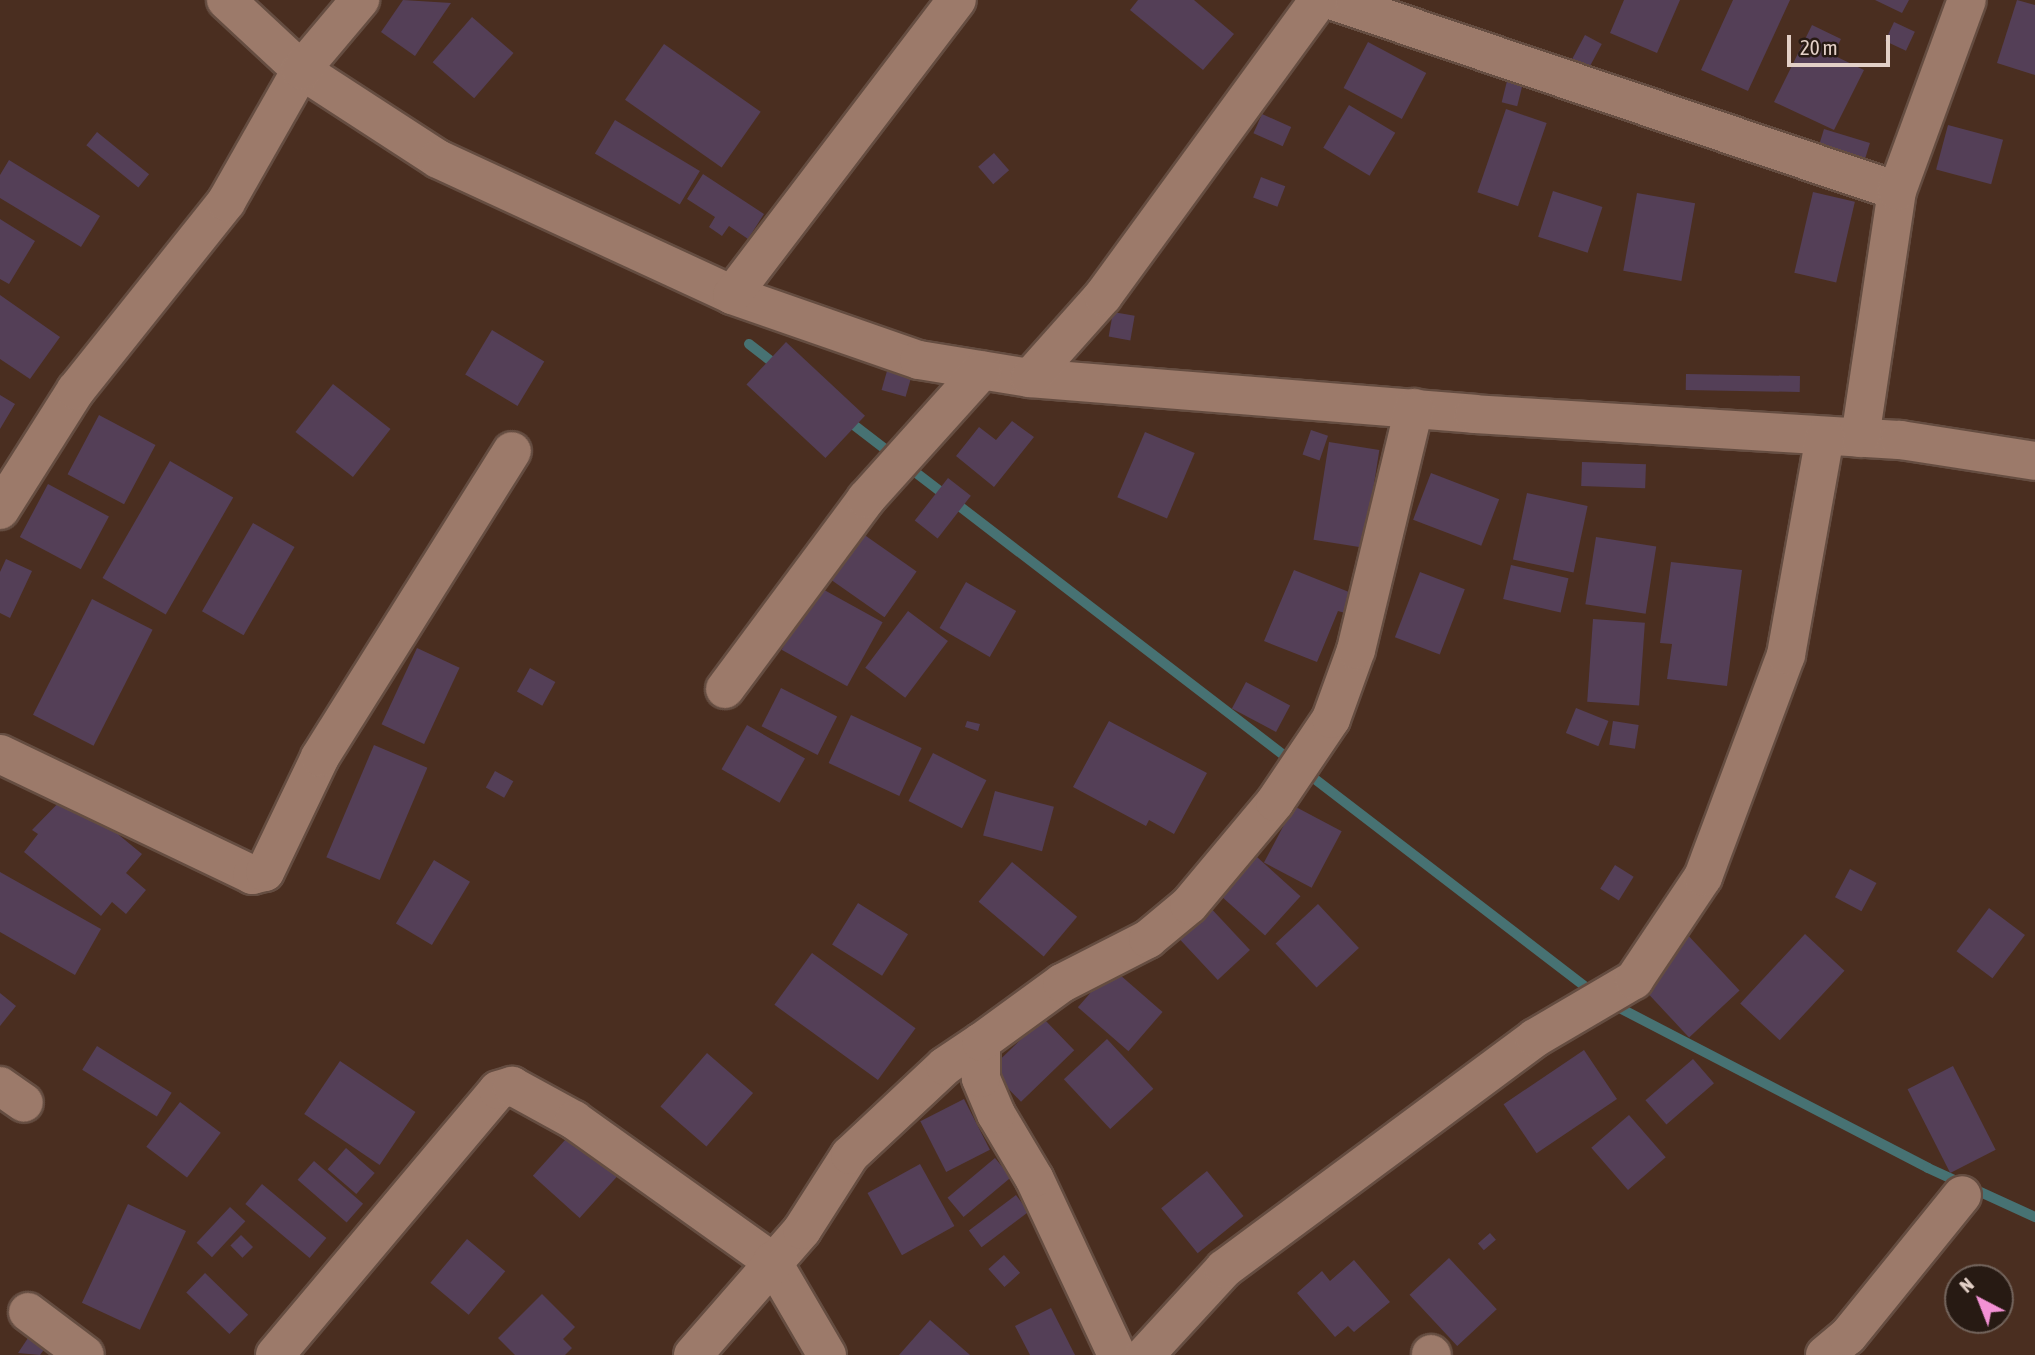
<!DOCTYPE html>
<style>
body{margin:0}
#map{position:relative;width:2035px;height:1355px;overflow:hidden;background:#4a2e20;font-family:"Asap Condensed",sans-serif}
div>[style]{position:absolute}
[style*='--x']{left:calc(var(--x)*1px);top:calc(var(--y)*1px);width:calc(var(--w)*1px);rotate:calc(var(--a)*1deg)}
.stream>*{height:10px;margin:-5px;padding:0 5px;transform-origin:5px;border-radius:5px;background:#477273}
.building>*{inset:0;background:#543f57;transform-origin:0 0}
.roads{filter:drop-shadow(2px 0 #654d41) drop-shadow(-2px 0 #654d41) drop-shadow(0 2px #654d41) drop-shadow(0 -2px #654d41)}
.minor>*{height:38px;margin:-19px;padding:0 19px;transform-origin:19px;border-radius:19px;background:#9c7a6a}
span{translate:-50% -50%;white-space:nowrap;text-align:center;line-height:1.15;-webkit-text-stroke:6px #271a13;paint-order:stroke}
.north{position:absolute;left:1944px;top:1264px;width:70px;height:70px;box-sizing:border-box;background:#271a13;border:2px solid #72635b;border-radius:50%;rotate:318deg;font-size:19px;font-weight:700;line-height:28px;text-align:center;color:#e3d0c7}
.north::after{content:'';display:block;margin:auto;width:24px;height:32px;background:#f391d5;clip-path:polygon(50% 0,100% 100%,50% 72%,0 100%)}
.scale{position:absolute;left:1787px;top:35px;width:103px;height:32px;box-sizing:border-box;border:4px solid #e3d0c7;border-top:0;padding-left:9px;font-size:21px;line-height:24px;white-space:nowrap;color:#e3d0c7;-webkit-text-stroke:5px #271a13;paint-order:stroke}
</style>
<div id="map">
<div class="stream">
<div style="--x:749;--y:344;--w:39;--a:38"></div>
<div style="--x:846;--y:419;--w:946;--a:37.52"></div>
<div style="--x:1610;--y:1003;--w:358;--a:27.4"></div>
<div style="--x:1928;--y:1168;--w:118;--a:24.6"></div>
</div>
<div class="building">
<div style="clip-path:polygon(403px 0,451px 3px,415px 56px,381px 32px)"></div>
<div style="clip-path:polygon(1138px 0,1194px 0,1234px 34px,1203px 70px,1130px 10px)"></div>
<div style="clip-path:polygon(1624px 0,1680px 0,1657px 53px,1610px 33px)"></div>
<div style="clip-path:polygon(1733px 0,1790px 0,1748px 91px,1701px 70px)"></div>
<div style="clip-path:polygon(1875px 0,1909px 0,1902px 13px)"></div>
<div style="clip-path:polygon(2017px 0,2035px 5px,2035px 75px,1997px 63px)"></div>
<div style="left:472px;top:17px;width:55px;height:60px;rotate:41deg"></div>
<div style="left:1894px;top:22px;width:23px;height:21px;rotate:25deg"></div>
<div style="clip-path:polygon(1812px 25px,1841px 39px,1833px 55px,1864px 70px,1834px 130px,1774px 102px)"></div>
<div style="left:1585px;top:35px;width:19px;height:31px;rotate:28deg"></div>
<div style="left:1368px;top:42px;width:66px;height:52px;rotate:28deg"></div>
<div style="left:664px;top:44px;width:118px;height:68px;rotate:35deg"></div>
<div style="left:1507px;top:81px;width:16px;height:22px;rotate:14deg"></div>
<div style="left:1349px;top:105px;width:54px;height:50px;rotate:31deg"></div>
<div style="left:1506px;top:109px;width:43px;height:88px;rotate:19deg"></div>
<div style="left:1262px;top:114px;width:32px;height:21px;rotate:24deg"></div>
<div style="left:615px;top:120px;width:99px;height:39px;rotate:31deg"></div>
<div style="left:1948px;top:125px;width:57px;height:46px;rotate:15deg"></div>
<div style="left:1824px;top:129px;width:48px;height:19px;rotate:17deg"></div>
<div style="left:97px;top:132px;width:67px;height:17px;rotate:39deg"></div>
<div style="left:994px;top:153px;width:23px;height:21px;rotate:49deg"></div>
<div style="clip-path:polygon(9px 160px,100px 216px,81px 247px,0 198px,0 175px)"></div>
<div style="clip-path:polygon(703px 174px,764px 214px,748px 239px,729px 226px,722px 236px,709px 227px,715px 217px,687px 199px)"></div>
<div style="left:1261px;top:177px;width:26px;height:22px;rotate:21deg"></div>
<div style="left:1553px;top:191px;width:52px;height:48px;rotate:18deg"></div>
<div style="left:1813px;top:192px;width:43px;height:83px;rotate:13deg"></div>
<div style="left:1637px;top:193px;width:59px;height:79px;rotate:10deg"></div>
<div style="clip-path:polygon(0 219px,35px 241px,9px 284px,0 279px)"></div>
<div style="clip-path:polygon(0 295px,60px 337px,30px 379px,0 359px)"></div>
<div style="left:1113px;top:312px;width:22px;height:25px;rotate:10deg"></div>
<div style="left:492px;top:330px;width:61px;height:52px;rotate:31deg"></div>
<div style="left:786px;top:342px;width:108px;height:58px;rotate:43deg"></div>
<div style="left:889px;top:364px;width:25px;height:27px;rotate:16deg"></div>
<div style="left:1686px;top:374px;width:114px;height:16px;rotate:1deg"></div>
<div style="left:333px;top:384px;width:73px;height:61px;rotate:38deg"></div>
<div style="clip-path:polygon(0 395px,15px 404px,0 429px)"></div>
<div style="left:99px;top:415px;width:64px;height:67px;rotate:28deg"></div>
<div style="clip-path:polygon(1012px 421px,1034px 437px,994px 487px,956px 456px,979px 427px,996px 440px)"></div>
<div style="left:1311px;top:430px;width:18px;height:26px;rotate:19deg"></div>
<div style="left:1145px;top:432px;width:54px;height:71px;rotate:23deg"></div>
<div style="left:1329px;top:442px;width:51px;height:99px;rotate:9deg"></div>
<div style="left:170px;top:461px;width:73px;height:135px;rotate:30deg"></div>
<div style="left:1582px;top:462px;width:64px;height:24px;rotate:2deg"></div>
<div style="left:1431px;top:473px;width:73px;height:50px;rotate:21deg"></div>
<div style="left:948px;top:478px;width:29px;height:54px;rotate:38deg"></div>
<div style="left:48px;top:484px;width:69px;height:60px;rotate:28deg"></div>
<div style="left:1527px;top:493px;width:62px;height:68px;rotate:12deg"></div>
<div style="left:253px;top:523px;width:48px;height:102px;rotate:30deg"></div>
<div style="left:856px;top:529px;width:74px;height:56px;rotate:35deg"></div>
<div style="left:1596px;top:537px;width:61px;height:68px;rotate:9deg"></div>
<div style="clip-path:polygon(6px 559px,32px 571px,10px 618px,0 613px,0 572px)"></div>
<div style="clip-path:polygon(1671px 562px,1742px 570px,1727px 686px,1667px 679px,1672px 644px,1660px 643px)"></div>
<div style="left:1511px;top:565px;width:59px;height:35px;rotate:13deg"></div>
<div style="clip-path:polygon(1294px 570px,1354px 594px,1345px 613px,1338px 611px,1317px 662px,1264px 641px)"></div>
<div style="left:1420px;top:572px;width:48px;height:70px;rotate:21deg"></div>
<div style="left:966px;top:582px;width:58px;height:53px;rotate:30deg"></div>
<div style="left:817px;top:586px;width:75px;height:73px;rotate:29deg"></div>
<div style="left:92px;top:599px;width:68px;height:130px;rotate:27deg"></div>
<div style="left:908px;top:611px;width:50px;height:71px;rotate:37deg"></div>
<div style="left:1593px;top:619px;width:52px;height:83px;rotate:4deg"></div>
<div style="left:417px;top:648px;width:47px;height:84px;rotate:25deg"></div>
<div style="left:530px;top:668px;width:29px;height:27px;rotate:29deg"></div>
<div style="left:1246px;top:682px;width:50px;height:30px;rotate:28deg"></div>
<div style="left:781px;top:688px;width:63px;height:43px;rotate:27deg"></div>
<div style="left:1576px;top:708px;width:35px;height:27px;rotate:22deg"></div>
<div style="left:851px;top:715px;width:78px;height:53px;rotate:25deg"></div>
<div style="clip-path:polygon(967px 721px,980px 724px,978px 731px,965px 727px)"></div>
<div style="clip-path:polygon(1109px 721px,1207px 773px,1174px 834px,1149px 820px,1146px 826px,1073px 787px)"></div>
<div style="left:1613px;top:721px;width:26px;height:24px;rotate:9deg"></div>
<div style="left:747px;top:725px;width:67px;height:51px;rotate:30deg"></div>
<div style="left:374px;top:745px;width:58px;height:122px;rotate:23deg"></div>
<div style="left:933px;top:753px;width:60px;height:54px;rotate:27deg"></div>
<div style="left:495px;top:771px;width:21px;height:19px;rotate:29deg"></div>
<div style="left:995px;top:791px;width:61px;height:46px;rotate:15deg"></div>
<div style="clip-path:polygon(68px 793px,142px 854px,126px 873px,146px 890px,126px 914px,112px 902px,101px 916px,24px 852px,38px 834px,32px 830px)"></div>
<div style="left:1294px;top:806px;width:54px;height:64px;rotate:28deg"></div>
<div style="left:1247px;top:848px;width:72px;height:53px;rotate:42deg"></div>
<div style="left:434px;top:860px;width:42px;height:74px;rotate:31deg"></div>
<div style="left:1012px;top:862px;width:85px;height:52px;rotate:40deg"></div>
<div style="left:1615px;top:865px;width:22px;height:28px;rotate:32deg"></div>
<div style="left:1850px;top:869px;width:30px;height:32px;rotate:28deg"></div>
<div style="clip-path:polygon(0 872px,101px 929px,75px 975px,0 932px)"></div>
<div style="left:858px;top:903px;width:59px;height:49px;rotate:32deg"></div>
<div style="left:1207px;top:904px;width:63px;height:44px;rotate:47deg"></div>
<div style="left:1318px;top:904px;width:60px;height:58px;rotate:47deg"></div>
<div style="left:1989px;top:908px;width:45px;height:54px;rotate:37deg"></div>
<div style="left:1685px;top:932px;width:80px;height:69px;rotate:47deg"></div>
<div style="left:1805px;top:934px;width:54px;height:95px;rotate:43deg"></div>
<div style="left:812px;top:953px;width:128px;height:64px;rotate:36deg"></div>
<div style="left:1112px;top:968px;width:67px;height:52px;rotate:41deg"></div>
<div style="clip-path:polygon(0 993px,16px 1006px,0 1026px)"></div>
<div style="left:1043px;top:1018px;width:45px;height:74px;rotate:46deg"></div>
<div style="left:1107px;top:1039px;width:68px;height:59px;rotate:47deg"></div>
<div style="left:97px;top:1046px;width:88px;height:28px;rotate:32deg"></div>
<div style="left:1584px;top:1050px;width:59px;height:97px;rotate:56deg"></div>
<div style="left:707px;top:1053px;width:61px;height:71px;rotate:41deg"></div>
<div style="left:1693px;top:1059px;width:32px;height:63px;rotate:49deg"></div>
<div style="left:340px;top:1061px;width:91px;height:64px;rotate:34deg"></div>
<div style="left:1953px;top:1066px;width:94px;height:51px;rotate:63deg"></div>
<div style="left:964px;top:1099px;width:57px;height:49px;rotate:63deg"></div>
<div style="left:180px;top:1102px;width:51px;height:56px;rotate:37deg"></div>
<div style="left:1629px;top:1115px;width:56px;height:50px;rotate:49deg"></div>
<div style="left:575px;top:1129px;width:63px;height:63px;rotate:42deg"></div>
<div style="left:346px;top:1148px;width:38px;height:28px;rotate:41deg"></div>
<div style="left:995px;top:1158px;width:25px;height:62px;rotate:50deg"></div>
<div style="left:314px;top:1161px;width:65px;height:25px;rotate:41deg"></div>
<div style="left:920px;top:1164px;width:71px;height:60px;rotate:61deg"></div>
<div style="left:1207px;top:1171px;width:58px;height:59px;rotate:51deg"></div>
<div style="left:262px;top:1184px;width:84px;height:26px;rotate:40deg"></div>
<div style="left:1016px;top:1195px;width:21px;height:59px;rotate:53deg"></div>
<div style="left:128px;top:1204px;width:64px;height:109px;rotate:25deg"></div>
<div style="left:230px;top:1207px;width:21px;height:49px;rotate:43deg"></div>
<div style="left:1490px;top:1233px;width:9px;height:16px;rotate:49deg"></div>
<div style="left:241px;top:1235px;width:17px;height:15px;rotate:45deg"></div>
<div style="left:467px;top:1239px;width:50px;height:57px;rotate:40deg"></div>
<div style="left:1004px;top:1255px;width:24px;height:21px;rotate:48deg"></div>
<div style="left:1449px;top:1258px;width:70px;height:54px;rotate:47deg"></div>
<div style="clip-path:polygon(1354px 1260px,1390px 1302px,1354px 1332px,1348px 1326px,1335px 1337px,1297px 1293px,1322px 1271px,1330px 1281px)"></div>
<div style="left:205px;top:1273px;width:60px;height:27px;rotate:44deg"></div>
<div style="clip-path:polygon(542px 1294px,575px 1327px,563px 1339px,572px 1348px,565px 1355px,515px 1355px,498px 1338px)"></div>
<div style="clip-path:polygon(1051px 1308px,1075px 1355px,1030px 1355px,1015px 1326px)"></div>
<div style="clip-path:polygon(930px 1320px,970px 1355px,899px 1355px)"></div>
<div style="clip-path:polygon(30px 1335px,46px 1347px,40px 1355px,18px 1353px)"></div>
</div>
<div class="roads">
<div class="minor">
<div style="--x:226;--y:0;--w:103;--a:43"></div>
<div style="--x:301;--y:70;--w:163;--a:33"></div>
<div style="--x:438;--y:159;--w:324;--a:24.8"></div>
<div style="--x:732;--y:295;--w:198;--a:19.2"></div>
<div style="--x:919;--y:360;--w:112;--a:9.2"></div>
<div style="--x:1030;--y:378;--w:445;--a:4.6"></div>
<div style="--x:1474;--y:414;--w:427;--a:3.5"></div>
<div style="--x:1900;--y:440;--w:137;--a:8.8"></div>
<div style="--x:1331;--y:0;--w:597;--a:18.65"></div>
<div style="--x:732;--y:295;--w:371;--a:-52.7"></div>
<div style="--x:1030;--y:378;--w:110;--a:-48.3"></div>
<div style="--x:1103;--y:296;--w:366;--a:-53.9"></div>
<div style="--x:1860;--y:438;--w:250;--a:-81.5"></div>
<div style="--x:1897;--y:191;--w:203;--a:-69.9"></div>
<div style="--x:0;--y:510;--w:142;--a:-57.7"></div>
<div style="--x:76;--y:390;--w:241;--a:-51.4"></div>
<div style="--x:226;--y:202;--w:152;--a:-60.4"></div>
<div style="--x:301;--y:70;--w:92;--a:-49.9"></div>
<div style="--x:725;--y:689;--w:237;--a:-53.4"></div>
<div style="--x:866;--y:499;--w:173;--a:-48"></div>
<div style="--x:0;--y:754;--w:280;--a:25.6"></div>
<div style="--x:252;--y:875;--w:13;--a:-13"></div>
<div style="--x:265;--y:872;--w:127;--a:-64.4"></div>
<div style="--x:320;--y:757;--w:361;--a:-57.9"></div>
<div style="--x:0;--y:1086;--w:29;--a:35"></div>
<div style="--x:28;--y:1312;--w:71;--a:37"></div>
<div style="--x:1431;--y:1354;--w:1;--a:45"></div>
<div style="--x:275;--y:1355;--w:346;--a:-49.9"></div>
<div style="--x:498;--y:1090;--w:15;--a:-16"></div>
<div style="--x:512;--y:1086;--w:71;--a:28.7"></div>
<div style="--x:574;--y:1120;--w:243;--a:35.5"></div>
<div style="--x:772;--y:1261;--w:109;--a:59.7"></div>
<div style="--x:693;--y:1355;--w:166;--a:-48.9"></div>
<div style="--x:802;--y:1230;--w:89;--a:-57.4"></div>
<div style="--x:850;--y:1155;--w:130;--a:-43.1"></div>
<div style="--x:945;--y:1066;--w:43;--a:-33.7"></div>
<div style="--x:1117;--y:1355;--w:195;--a:-115.1"></div>
<div style="--x:1034;--y:1178;--w:74;--a:-120.7"></div>
<div style="--x:996;--y:1114;--w:39;--a:-113"></div>
<div style="--x:981;--y:1078;--w:36;--a:-90"></div>
<div style="--x:981;--y:1042;--w:100;--a:-36.1"></div>
<div style="--x:1062;--y:983;--w:97;--a:-27.1"></div>
<div style="--x:1148;--y:939;--w:53;--a:-39.7"></div>
<div style="--x:1189;--y:905;--w:134;--a:-50.1"></div>
<div style="--x:1275;--y:802;--w:100;--a:-56"></div>
<div style="--x:1331;--y:719;--w:73;--a:-70.1"></div>
<div style="--x:1356;--y:650;--w:249;--a:-76.5"></div>
<div style="--x:1145;--y:1355;--w:117;--a:-47.4"></div>
<div style="--x:1224;--y:1269;--w:387;--a:-36.6"></div>
<div style="--x:1535;--y:1038;--w:115;--a:-30.4"></div>
<div style="--x:1634;--y:980;--w:124;--a:-56.2"></div>
<div style="--x:1703;--y:877;--w:237;--a:-69.5"></div>
<div style="--x:1786;--y:655;--w:222;--a:-79.9"></div>
<div style="--x:1825;--y:1355;--w:30;--a:-40"></div>
<div style="--x:1848;--y:1336;--w:181;--a:-51"></div>
</div>
</div>
<div class="north">N</div>
<div class="scale">20 m</div>
</div>
